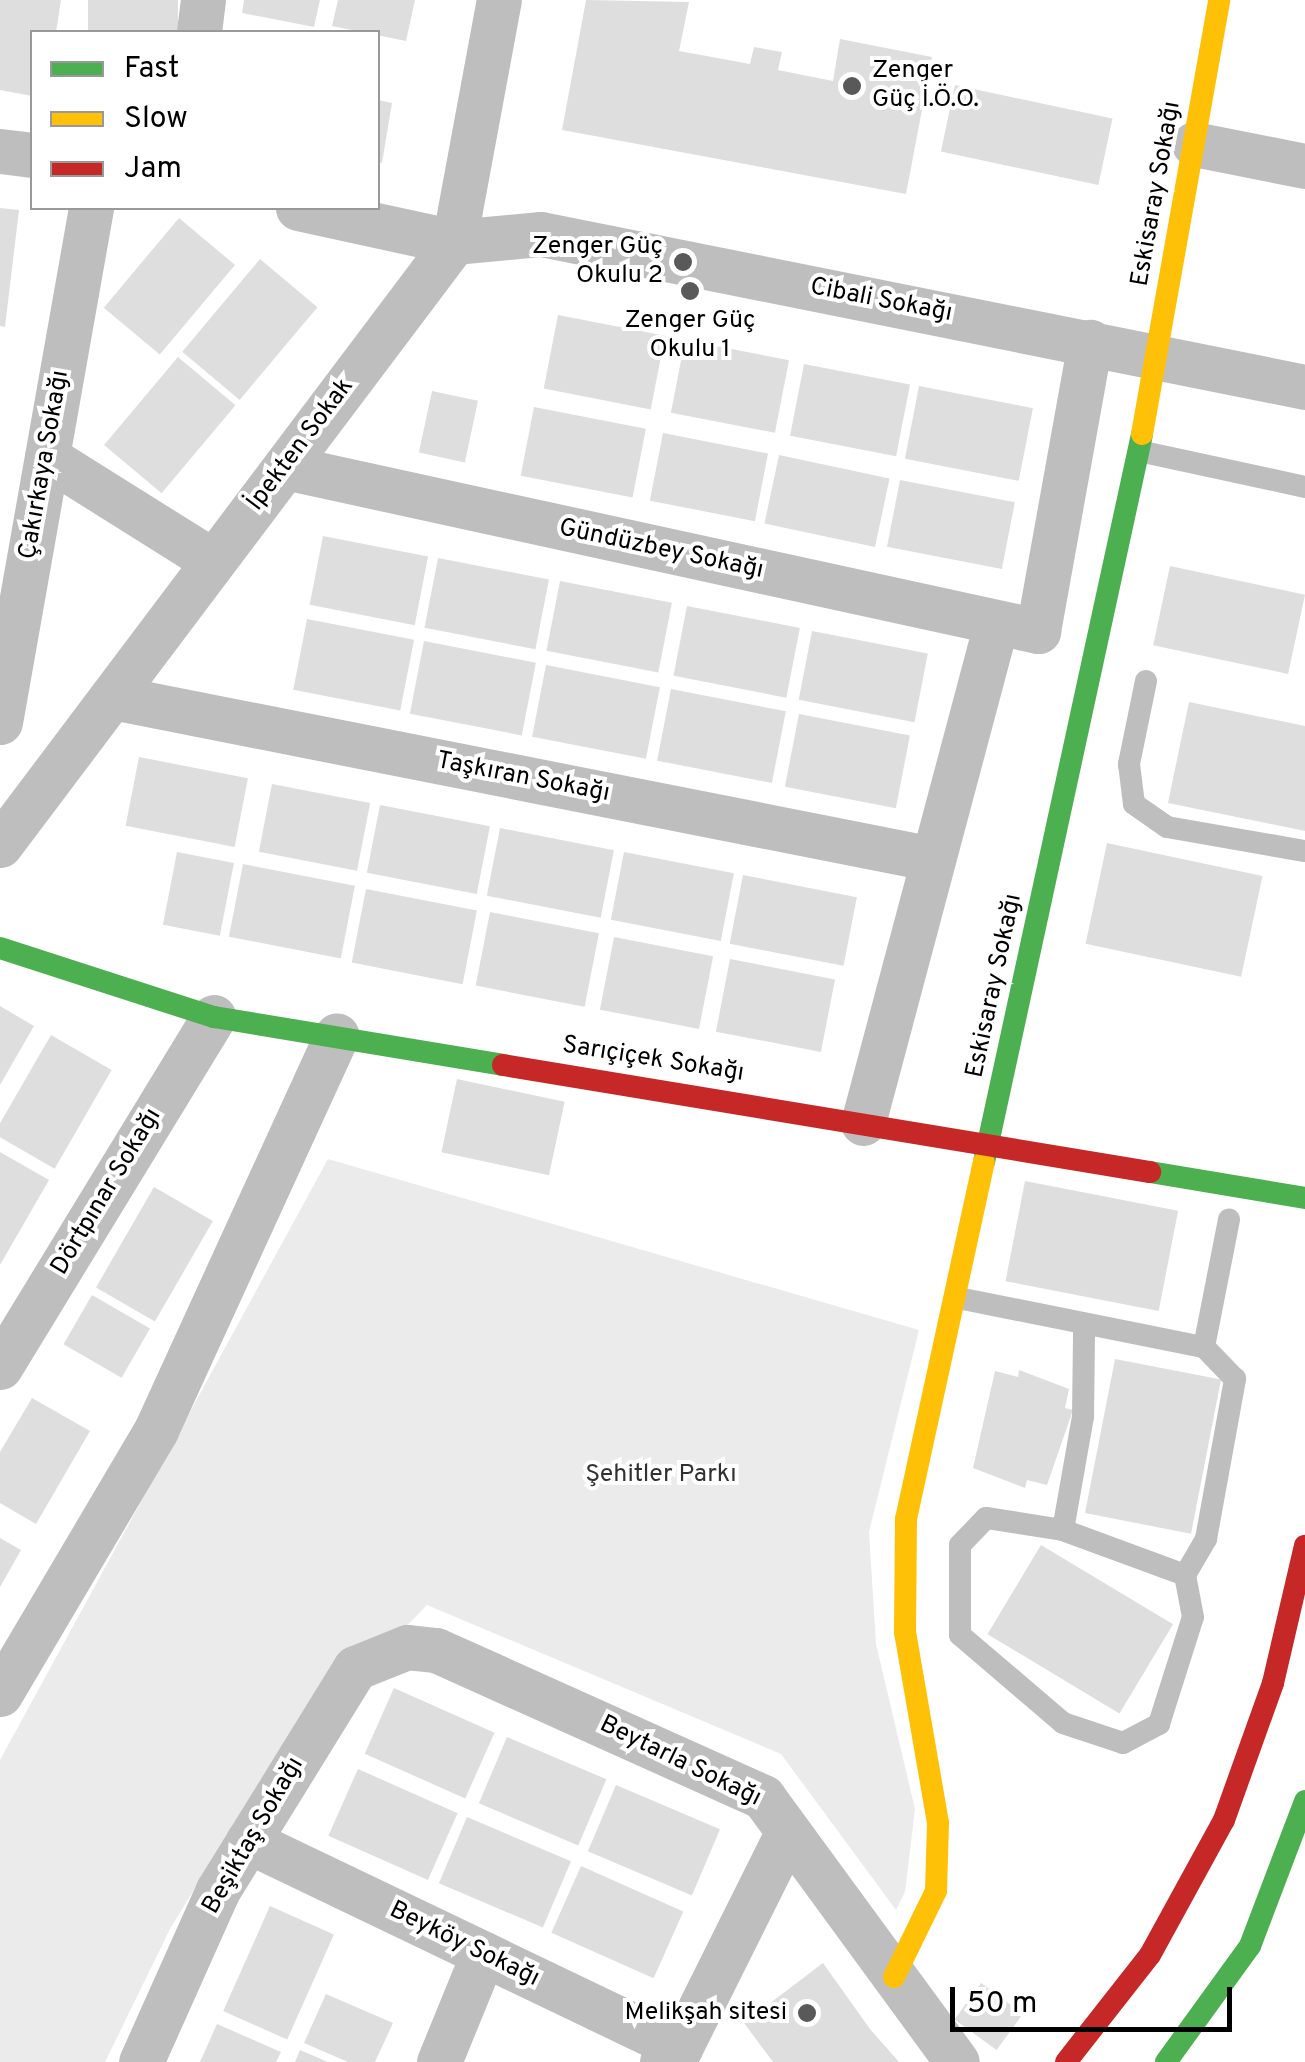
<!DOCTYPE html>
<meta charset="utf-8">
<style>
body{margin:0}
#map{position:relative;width:1305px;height:2062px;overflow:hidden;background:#fff;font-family:Overpass,sans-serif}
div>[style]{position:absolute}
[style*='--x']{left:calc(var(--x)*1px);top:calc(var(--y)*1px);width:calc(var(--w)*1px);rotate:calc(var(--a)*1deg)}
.green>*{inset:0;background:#ebebeb}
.building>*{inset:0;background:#dedede;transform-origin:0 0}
.lane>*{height:22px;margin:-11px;padding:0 11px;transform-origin:11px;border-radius:11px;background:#bebebe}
.street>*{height:45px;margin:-22.5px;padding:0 22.5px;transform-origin:22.5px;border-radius:22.5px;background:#bebebe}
.fast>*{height:22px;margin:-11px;padding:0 11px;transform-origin:11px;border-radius:11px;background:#4caf50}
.slow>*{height:22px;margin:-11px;padding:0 11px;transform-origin:11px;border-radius:11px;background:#ffc107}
.jam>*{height:22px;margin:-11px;padding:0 11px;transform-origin:11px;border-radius:11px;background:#c62828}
.dots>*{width:28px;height:28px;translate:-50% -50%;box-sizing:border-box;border:5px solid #fff;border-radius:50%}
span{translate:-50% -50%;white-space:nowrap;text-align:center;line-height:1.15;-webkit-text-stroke:8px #fff;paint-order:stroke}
.poi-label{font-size:25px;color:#000}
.left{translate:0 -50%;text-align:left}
.right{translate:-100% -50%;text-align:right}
.street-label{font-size:25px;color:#000}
.park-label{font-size:25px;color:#313131}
.legend{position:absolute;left:30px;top:30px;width:350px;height:180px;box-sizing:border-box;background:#fff;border:2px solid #999;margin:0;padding:12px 18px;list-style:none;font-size:30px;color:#000}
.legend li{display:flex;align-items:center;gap:20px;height:50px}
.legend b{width:50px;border:2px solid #999}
.scale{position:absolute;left:950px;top:1987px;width:282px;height:45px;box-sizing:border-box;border:5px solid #000;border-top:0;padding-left:12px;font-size:30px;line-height:35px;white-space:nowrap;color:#000;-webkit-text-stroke:8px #fff;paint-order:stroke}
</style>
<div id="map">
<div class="green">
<div style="clip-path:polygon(328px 1159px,919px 1330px,869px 1532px,876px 1644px,915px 1809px,905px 1892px,896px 1910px,781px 1754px,427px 1605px,267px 1769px,170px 1929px,105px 2062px,0 2062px,0 1760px)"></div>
</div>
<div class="building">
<div style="clip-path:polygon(0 0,61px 0,56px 32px,32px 32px,32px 96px,0 90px)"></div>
<div style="left:88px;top:0;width:90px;height:32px"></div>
<div style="clip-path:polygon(244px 0,320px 0,314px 27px,242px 13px)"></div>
<div style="clip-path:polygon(338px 0,415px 0,406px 41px,332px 26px)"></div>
<div style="clip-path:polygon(586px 0,689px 2px,679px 51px,750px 64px,754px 47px,782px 52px,778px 70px,833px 81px,840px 39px,932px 57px,906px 194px,562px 130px)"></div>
<div style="left:955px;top:85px;width:161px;height:68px;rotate:12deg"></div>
<div style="clip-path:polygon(378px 100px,392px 103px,382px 163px,378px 162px)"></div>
<div style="clip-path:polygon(0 208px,19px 210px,5px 327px,0 326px)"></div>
<div style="left:179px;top:218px;width:73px;height:117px;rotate:40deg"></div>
<div style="left:260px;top:259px;width:75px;height:121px;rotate:40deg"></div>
<div style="left:558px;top:315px;width:109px;height:75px;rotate:11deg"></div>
<div style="left:685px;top:340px;width:106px;height:74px;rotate:11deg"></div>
<div style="left:178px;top:357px;width:75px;height:115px;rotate:40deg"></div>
<div style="left:804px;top:364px;width:108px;height:73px;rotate:11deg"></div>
<div style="left:919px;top:386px;width:116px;height:74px;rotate:11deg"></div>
<div style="left:432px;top:391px;width:47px;height:63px;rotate:12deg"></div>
<div style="left:534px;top:407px;width:114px;height:70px;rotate:11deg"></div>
<div style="left:663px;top:433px;width:107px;height:69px;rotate:11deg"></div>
<div style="left:779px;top:455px;width:113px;height:70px;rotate:12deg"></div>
<div style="left:900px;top:480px;width:117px;height:68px;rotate:11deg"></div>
<div style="left:323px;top:536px;width:107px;height:70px;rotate:11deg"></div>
<div style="left:438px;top:558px;width:113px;height:71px;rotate:11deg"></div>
<div style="left:1170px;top:566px;width:138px;height:81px;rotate:12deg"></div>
<div style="left:560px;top:581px;width:114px;height:71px;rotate:11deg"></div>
<div style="left:687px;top:606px;width:115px;height:71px;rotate:11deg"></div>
<div style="left:307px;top:619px;width:109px;height:72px;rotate:11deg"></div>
<div style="left:812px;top:631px;width:118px;height:70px;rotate:11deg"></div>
<div style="left:424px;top:641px;width:114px;height:74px;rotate:11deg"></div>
<div style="left:546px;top:665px;width:116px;height:73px;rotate:11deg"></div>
<div style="left:671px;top:689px;width:117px;height:73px;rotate:11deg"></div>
<div style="clip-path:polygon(1189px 702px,1305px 726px,1305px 831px,1168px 803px)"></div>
<div style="left:799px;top:714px;width:113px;height:74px;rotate:11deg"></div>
<div style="left:139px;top:757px;width:111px;height:70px;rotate:11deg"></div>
<div style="left:272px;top:784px;width:100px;height:69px;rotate:11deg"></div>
<div style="left:380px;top:805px;width:112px;height:69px;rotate:11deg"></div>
<div style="left:500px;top:828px;width:116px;height:69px;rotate:11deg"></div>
<div style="left:1107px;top:843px;width:159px;height:103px;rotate:12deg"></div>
<div style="left:177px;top:852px;width:58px;height:74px;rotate:11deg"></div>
<div style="left:624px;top:852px;width:112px;height:69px;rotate:11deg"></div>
<div style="left:243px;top:864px;width:114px;height:74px;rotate:11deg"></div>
<div style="left:743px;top:875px;width:116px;height:70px;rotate:11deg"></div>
<div style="left:366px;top:889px;width:113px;height:75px;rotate:11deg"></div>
<div style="left:490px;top:912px;width:111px;height:75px;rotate:11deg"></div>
<div style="left:614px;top:937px;width:101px;height:74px;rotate:11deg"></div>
<div style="left:730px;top:959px;width:107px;height:74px;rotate:11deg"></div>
<div style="clip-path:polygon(0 1006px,34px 1026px,0 1085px)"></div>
<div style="left:51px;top:1035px;width:70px;height:114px;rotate:30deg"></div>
<div style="left:457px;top:1079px;width:110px;height:75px;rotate:12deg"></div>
<div style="clip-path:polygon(0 1152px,49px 1180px,0 1265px)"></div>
<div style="left:1025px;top:1181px;width:156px;height:102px;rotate:11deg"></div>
<div style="left:154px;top:1187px;width:68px;height:116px;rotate:30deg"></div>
<div style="left:92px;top:1295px;width:67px;height:57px;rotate:30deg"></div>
<div style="left:1115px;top:1359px;width:108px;height:157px;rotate:11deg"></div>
<div style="clip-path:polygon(1019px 1370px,1069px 1389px,1065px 1408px,1073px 1410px,1047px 1485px,1027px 1480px,1025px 1488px,973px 1468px,995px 1371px,1018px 1377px)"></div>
<div style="clip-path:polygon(32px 1398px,90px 1431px,36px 1524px,0 1503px,0 1452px)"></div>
<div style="clip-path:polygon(0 1538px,21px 1550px,0 1587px)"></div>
<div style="left:1041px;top:1545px;width:154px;height:104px;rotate:31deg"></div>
<div style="left:394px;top:1688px;width:110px;height:72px;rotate:24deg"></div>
<div style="left:507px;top:1737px;width:108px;height:72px;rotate:23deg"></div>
<div style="left:358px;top:1769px;width:109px;height:73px;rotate:24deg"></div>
<div style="left:616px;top:1785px;width:113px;height:72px;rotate:23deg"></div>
<div style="left:467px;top:1817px;width:113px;height:72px;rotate:23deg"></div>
<div style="left:581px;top:1866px;width:112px;height:73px;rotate:24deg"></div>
<div style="left:270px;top:1906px;width:70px;height:115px;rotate:24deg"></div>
<div style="clip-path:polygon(823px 1963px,870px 2029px,899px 2062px,773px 2062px,744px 2023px)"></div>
<div style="left:981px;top:1983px;width:52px;height:45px;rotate:36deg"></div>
<div style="clip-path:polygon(326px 1994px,393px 2023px,375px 2062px,348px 2062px,304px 2043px)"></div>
<div style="clip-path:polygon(217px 2024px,281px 2052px,276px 2062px,200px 2062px)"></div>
<div style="clip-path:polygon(300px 2050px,328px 2062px,295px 2062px)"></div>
</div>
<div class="lane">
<div style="--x:1139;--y:451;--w:170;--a:12.2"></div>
<div style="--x:1146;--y:681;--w:85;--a:101.6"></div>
<div style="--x:1129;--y:764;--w:40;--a:82.9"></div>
<div style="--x:1134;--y:804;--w:40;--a:34.9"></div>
<div style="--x:1167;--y:827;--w:140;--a:9.9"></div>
<div style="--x:958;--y:1298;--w:251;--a:11.3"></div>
<div style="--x:1204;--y:1347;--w:130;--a:-78.9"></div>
<div style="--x:1063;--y:1530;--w:78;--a:-171.1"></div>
<div style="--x:986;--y:1518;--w:37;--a:134"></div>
<div style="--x:960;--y:1545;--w:90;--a:90"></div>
<div style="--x:960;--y:1635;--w:135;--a:40.5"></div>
<div style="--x:1063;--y:1723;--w:63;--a:18.4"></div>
<div style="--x:1123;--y:1743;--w:41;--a:-27.8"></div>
<div style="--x:1159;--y:1724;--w:112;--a:-72.4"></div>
<div style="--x:1193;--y:1617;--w:43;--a:-100.8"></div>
<div style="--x:1185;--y:1575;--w:130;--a:-159.8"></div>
<div style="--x:1063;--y:1530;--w:115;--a:-80"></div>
<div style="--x:1083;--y:1417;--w:87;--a:-89.3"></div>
<div style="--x:1185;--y:1575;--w:42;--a:-59.7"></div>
<div style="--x:1206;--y:1539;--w:163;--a:-79.7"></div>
<div style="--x:1235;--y:1379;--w:45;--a:-134.1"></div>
</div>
<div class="street">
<div style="--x:199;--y:32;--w:32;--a:-83"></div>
<div style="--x:1194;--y:144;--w:113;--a:11.2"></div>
<div style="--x:0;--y:151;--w:32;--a:7"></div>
<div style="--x:298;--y:208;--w:160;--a:12.3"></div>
<div style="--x:454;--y:242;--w:87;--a:-5.3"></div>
<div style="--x:541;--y:234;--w:779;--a:11.32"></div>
<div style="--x:47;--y:457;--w:196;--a:32.1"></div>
<div style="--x:285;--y:467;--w:771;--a:12.29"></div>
<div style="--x:1038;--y:631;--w:294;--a:-79.8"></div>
<div style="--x:112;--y:697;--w:837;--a:11.16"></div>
<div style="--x:0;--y:722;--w:522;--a:-79.96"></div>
<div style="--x:0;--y:845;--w:755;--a:-53.02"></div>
<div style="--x:454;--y:242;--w:246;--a:-79.5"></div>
<div style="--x:863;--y:1123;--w:516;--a:-75.08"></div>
<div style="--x:0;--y:1367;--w:410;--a:-58.6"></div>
<div style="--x:0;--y:1694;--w:307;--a:-59.4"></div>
<div style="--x:156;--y:1430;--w:434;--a:-65.4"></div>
<div style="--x:248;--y:1841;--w:479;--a:25.6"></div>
<div style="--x:141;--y:2062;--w:188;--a:-65.9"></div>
<div style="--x:218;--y:1890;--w:261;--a:-58.3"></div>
<div style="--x:355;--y:1668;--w:56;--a:-22"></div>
<div style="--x:407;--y:1647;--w:29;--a:6"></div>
<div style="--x:436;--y:1650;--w:359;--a:24.2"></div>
<div style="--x:763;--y:1797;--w:328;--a:53.8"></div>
<div style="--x:439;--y:2062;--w:117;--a:-67.8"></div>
<div style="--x:662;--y:2062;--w:23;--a:-38"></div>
<div style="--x:680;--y:2048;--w:242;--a:-63.5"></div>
</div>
<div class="fast">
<div style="--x:0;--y:948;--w:225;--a:17.9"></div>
<div style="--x:214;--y:1017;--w:293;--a:9.4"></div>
<div style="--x:984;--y:1162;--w:745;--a:-77.75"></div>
<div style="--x:1150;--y:1172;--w:157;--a:9.5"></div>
<div style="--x:1166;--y:2062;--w:143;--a:-54.1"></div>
<div style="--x:1250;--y:1946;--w:155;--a:-69.2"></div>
</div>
<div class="slow">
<div style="--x:1142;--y:434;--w:441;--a:-79.9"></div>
<div style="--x:894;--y:1977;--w:96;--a:-64"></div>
<div style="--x:936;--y:1891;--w:68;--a:-88.3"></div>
<div style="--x:938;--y:1823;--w:194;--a:-99.8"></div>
<div style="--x:905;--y:1632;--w:113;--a:-89.5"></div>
<div style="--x:906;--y:1519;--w:365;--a:-77.7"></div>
</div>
<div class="jam">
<div style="--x:503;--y:1065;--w:656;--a:9.39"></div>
<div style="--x:1066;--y:2062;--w:136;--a:-51.9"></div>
<div style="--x:1150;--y:1955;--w:154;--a:-61.3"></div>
<div style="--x:1224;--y:1820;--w:145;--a:-70.3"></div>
<div style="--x:1273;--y:1683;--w:141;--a:-76.9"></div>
</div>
<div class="dots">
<div style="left:852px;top:86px;background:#595959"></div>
<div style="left:683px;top:262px;background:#595959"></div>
<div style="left:690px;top:291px;background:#595959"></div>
<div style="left:807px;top:2013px;background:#595959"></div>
</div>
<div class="poi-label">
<span class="left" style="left:872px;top:86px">Zenger<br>Güç İ.Ö.O.</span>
<span class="right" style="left:663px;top:262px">Zenger Güç<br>Okulu 2</span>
<span style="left:690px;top:336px">Zenger Güç<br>Okulu 1</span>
<span class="right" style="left:787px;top:2013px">Melikşah sitesi</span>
</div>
<div class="street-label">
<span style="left:1157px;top:194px;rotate:-80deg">Eskisaray Sokağı</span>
<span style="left:881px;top:301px;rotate:11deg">Cibali Sokağı</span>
<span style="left:301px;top:445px;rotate:-53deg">İpekten Sokak</span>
<span style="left:45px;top:465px;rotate:-80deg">Çakırkaya Sokağı</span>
<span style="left:661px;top:550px;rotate:12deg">Gündüzbey Sokağı</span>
<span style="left:523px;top:778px;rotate:11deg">Taşkıran Sokağı</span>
<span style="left:995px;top:986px;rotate:-78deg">Eskisaray Sokağı</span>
<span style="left:653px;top:1060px;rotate:9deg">Sarıçiçek Sokağı</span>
<span style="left:107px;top:1192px;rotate:-59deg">Dörtpınar Sokağı</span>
<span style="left:680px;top:1762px;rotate:26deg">Beytarla Sokağı</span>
<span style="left:254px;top:1836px;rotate:-60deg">Beşiktaş Sokağı</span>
<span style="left:464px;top:1945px;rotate:26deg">Beyköy Sokağı</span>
</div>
<div class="park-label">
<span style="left:661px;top:1475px">Şehitler Parkı</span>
</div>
<ul class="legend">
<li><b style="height:12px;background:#4caf50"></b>Fast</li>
<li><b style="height:12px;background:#ffc107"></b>Slow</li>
<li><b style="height:12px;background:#c62828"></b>Jam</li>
</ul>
<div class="scale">50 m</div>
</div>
